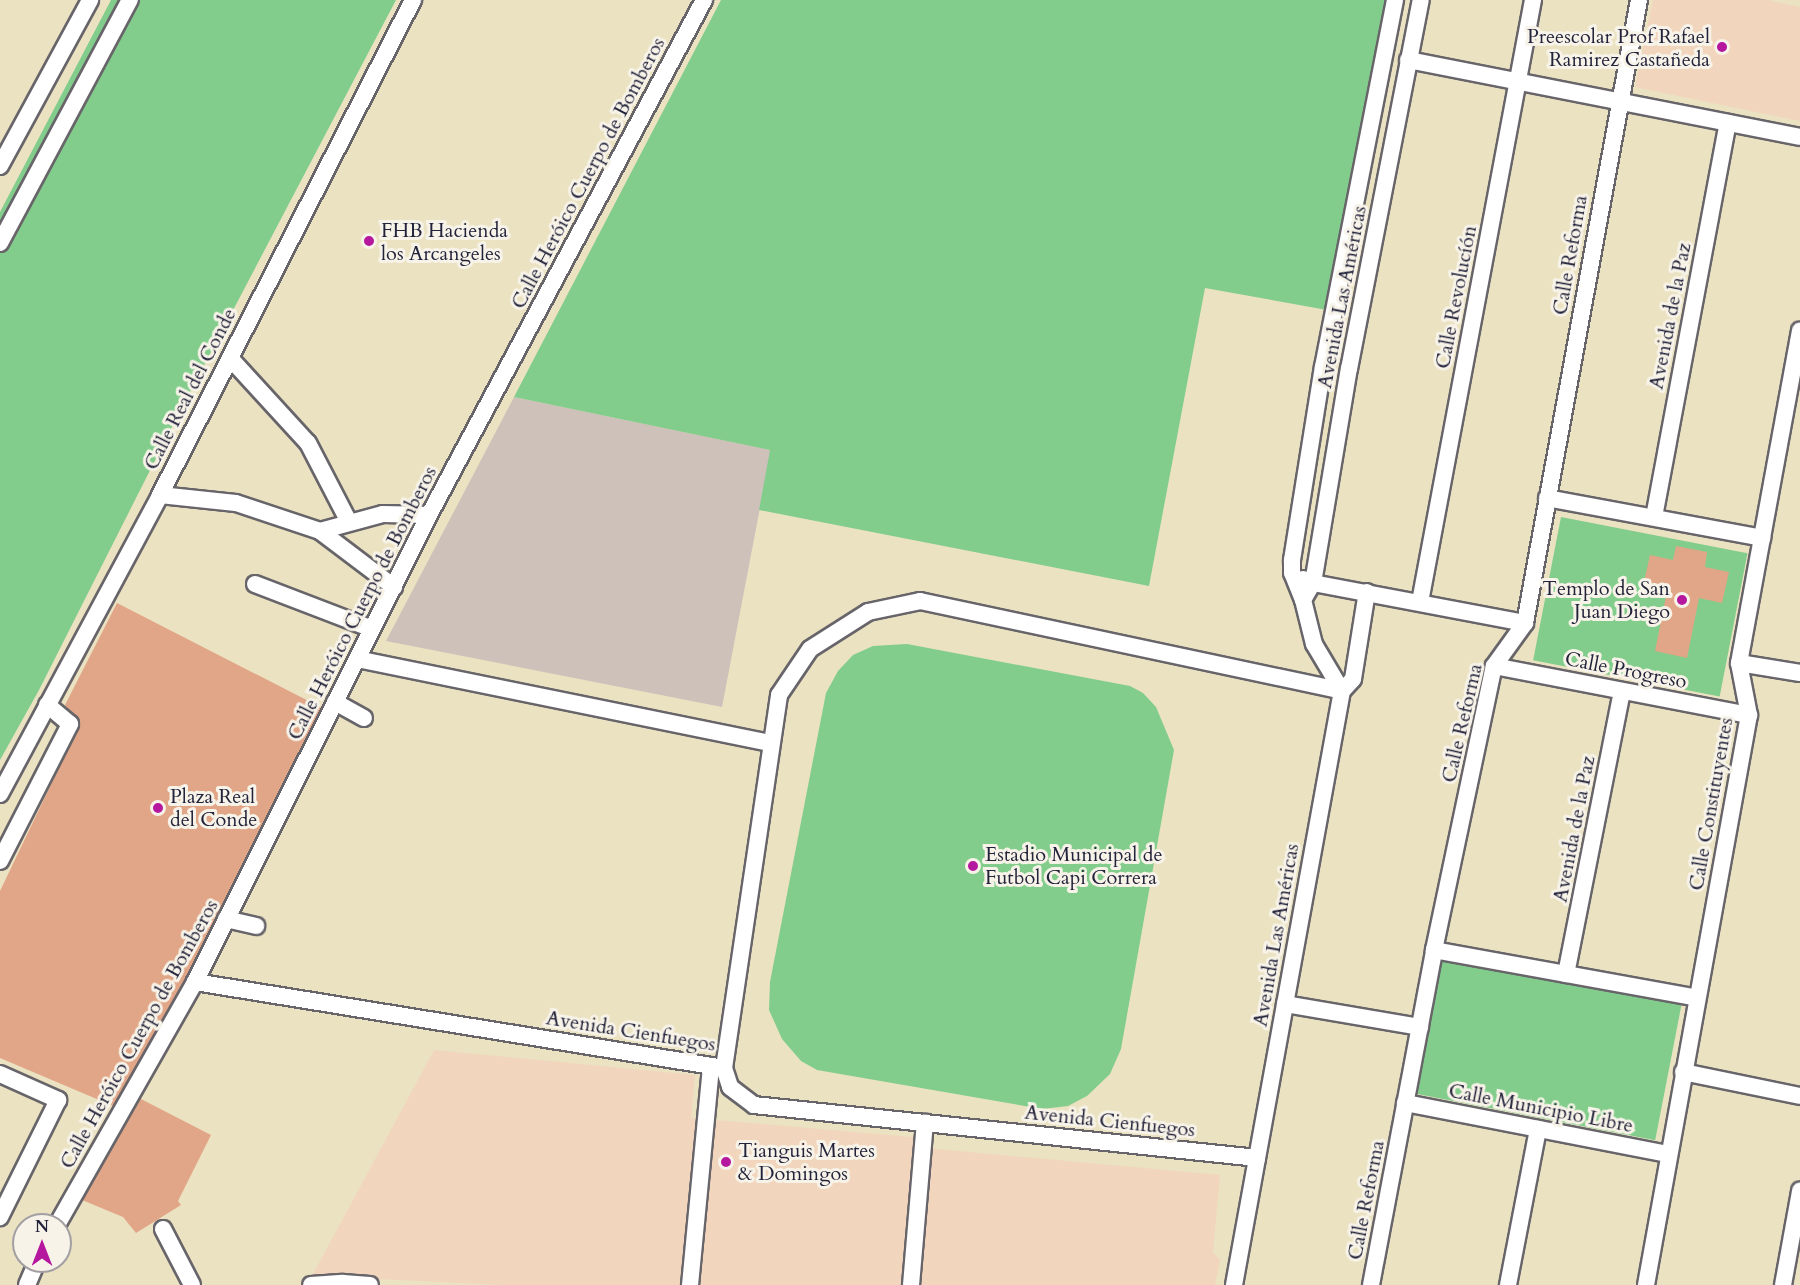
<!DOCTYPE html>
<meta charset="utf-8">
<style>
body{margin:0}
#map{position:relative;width:1800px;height:1285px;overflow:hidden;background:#ebe2c2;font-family:Cardo,serif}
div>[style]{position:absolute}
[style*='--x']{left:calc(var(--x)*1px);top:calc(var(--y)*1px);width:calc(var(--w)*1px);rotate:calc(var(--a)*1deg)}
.built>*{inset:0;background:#f1d5bd}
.industrial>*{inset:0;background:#cec1ba}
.green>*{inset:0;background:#82cd8b;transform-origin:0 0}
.building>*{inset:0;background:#e1a687}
.roads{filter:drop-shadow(2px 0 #68656a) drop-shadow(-2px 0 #68656a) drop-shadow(0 2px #68656a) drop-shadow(0 -2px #68656a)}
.minor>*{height:16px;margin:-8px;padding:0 8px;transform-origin:8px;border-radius:8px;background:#fff}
.dots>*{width:16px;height:16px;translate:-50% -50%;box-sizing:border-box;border:3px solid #f7f3e8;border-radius:50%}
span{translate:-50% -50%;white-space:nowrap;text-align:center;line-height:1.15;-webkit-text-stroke:6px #f7f3e8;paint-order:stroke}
.poi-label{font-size:20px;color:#22223b}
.right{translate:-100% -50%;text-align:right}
.left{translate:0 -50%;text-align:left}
.street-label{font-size:20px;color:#22223b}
.north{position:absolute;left:12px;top:1213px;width:60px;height:60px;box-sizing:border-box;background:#f7f3e8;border:2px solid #a29fa3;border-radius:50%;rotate:0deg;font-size:16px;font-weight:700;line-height:24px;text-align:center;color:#22223b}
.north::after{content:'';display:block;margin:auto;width:21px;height:27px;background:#b5179e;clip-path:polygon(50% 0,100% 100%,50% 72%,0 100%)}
</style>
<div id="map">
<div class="built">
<div style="clip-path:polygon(1653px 0,1768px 0,1800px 7px,1800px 121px,1635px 87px)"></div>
<div style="clip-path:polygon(434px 1050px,695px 1075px,691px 1118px,912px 1137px,936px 1149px,1220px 1175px,1213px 1252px,1220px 1260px,1215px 1285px,506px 1285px,312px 1276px)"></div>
</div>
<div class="industrial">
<div style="clip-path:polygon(514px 397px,771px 450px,722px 707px,386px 641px)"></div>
</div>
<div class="green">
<div style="clip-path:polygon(111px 0,396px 0,180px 411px,39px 690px,0 760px,0 212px)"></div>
<div style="clip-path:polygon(721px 0,1386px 0,1327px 310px,1205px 288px,1149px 586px,759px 510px,770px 450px,514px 397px)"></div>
<div style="left:1561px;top:517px;width:190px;height:146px;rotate:11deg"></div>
<div style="clip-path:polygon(907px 644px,1130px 686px,1143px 693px,1156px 707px,1174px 750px,1121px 1049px,1110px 1074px,1087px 1096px,1068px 1106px,1042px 1109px,817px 1070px,801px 1061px,782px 1039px,769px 1010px,770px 982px,826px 693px,838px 671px,853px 655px,873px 646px)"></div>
<div style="left:1441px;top:958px;width:245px;height:138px;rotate:11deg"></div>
</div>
<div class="building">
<div style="clip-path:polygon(1676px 546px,1707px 552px,1705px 567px,1729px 572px,1722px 603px,1699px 598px,1687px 658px,1655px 651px,1667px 591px,1643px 586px,1650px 555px,1673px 560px)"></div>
<div style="clip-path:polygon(117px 603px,328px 711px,118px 1108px,0 1058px,0 891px,80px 724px,65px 705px)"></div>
<div style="clip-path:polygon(139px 1098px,211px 1135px,178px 1201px,181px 1205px,136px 1233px,123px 1217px,82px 1200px)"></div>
</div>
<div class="roads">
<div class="minor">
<div style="--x:1408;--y:60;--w:399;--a:11.1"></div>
<div style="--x:0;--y:166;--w:189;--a:-61.5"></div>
<div style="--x:0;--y:243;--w:276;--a:-61.9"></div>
<div style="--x:230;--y:358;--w:115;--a:47.5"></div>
<div style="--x:308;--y:443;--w:89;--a:62.6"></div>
<div style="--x:160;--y:495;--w:76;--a:6"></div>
<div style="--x:236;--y:503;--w:89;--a:18.4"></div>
<div style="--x:320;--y:531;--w:93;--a:37.1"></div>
<div style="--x:1547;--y:498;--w:219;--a:10.5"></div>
<div style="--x:1654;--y:517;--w:401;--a:-79.4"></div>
<div style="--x:320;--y:531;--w:65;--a:-15.1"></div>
<div style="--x:383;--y:514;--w:46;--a:1.2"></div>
<div style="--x:1303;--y:579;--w:11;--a:22"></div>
<div style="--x:1313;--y:583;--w:216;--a:10.7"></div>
<div style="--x:255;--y:584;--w:125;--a:21"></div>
<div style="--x:1303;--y:600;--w:20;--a:-60"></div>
<div style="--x:1313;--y:583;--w:217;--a:-80.5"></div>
<div style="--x:1349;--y:369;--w:376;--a:-79"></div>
<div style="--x:1420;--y:602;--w:613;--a:-79.37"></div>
<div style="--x:357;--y:659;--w:422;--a:11.5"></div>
<div style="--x:1739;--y:663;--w:62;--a:9.3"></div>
<div style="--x:1494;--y:666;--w:260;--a:10.9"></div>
<div style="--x:335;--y:702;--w:33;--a:29"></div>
<div style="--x:0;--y:794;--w:339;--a:-61.8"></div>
<div style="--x:160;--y:495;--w:556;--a:-62.93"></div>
<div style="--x:0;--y:861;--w:154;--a:-62.9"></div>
<div style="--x:70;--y:724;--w:30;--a:-140"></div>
<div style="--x:226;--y:919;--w:31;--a:13"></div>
<div style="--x:1434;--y:950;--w:267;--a:10.3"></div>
<div style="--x:1566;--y:974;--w:288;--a:-78.8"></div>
<div style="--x:195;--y:982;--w:536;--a:9.23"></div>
<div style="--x:724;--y:1068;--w:20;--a:72"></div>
<div style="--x:730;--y:1087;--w:30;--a:37"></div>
<div style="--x:754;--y:1105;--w:506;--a:6.01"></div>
<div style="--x:1285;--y:1004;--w:137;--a:9.7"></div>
<div style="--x:724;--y:1068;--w:377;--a:-81.6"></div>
<div style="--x:779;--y:695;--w:55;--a:-56"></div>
<div style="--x:810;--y:649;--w:69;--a:-32.5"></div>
<div style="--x:868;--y:612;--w:53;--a:-11.9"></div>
<div style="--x:920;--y:601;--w:431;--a:12"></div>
<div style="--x:1342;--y:691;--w:16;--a:-47"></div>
<div style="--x:1353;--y:679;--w:88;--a:-80.9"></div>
<div style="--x:1683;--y:1072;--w:119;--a:11.6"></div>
<div style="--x:0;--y:1074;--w:64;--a:24.1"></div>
<div style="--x:58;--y:1100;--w:131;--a:116.4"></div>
<div style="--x:1405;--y:1103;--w:268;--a:11"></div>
<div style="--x:57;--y:1225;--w:279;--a:-60.4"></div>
<div style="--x:195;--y:982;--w:522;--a:-63.39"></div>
<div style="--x:429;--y:515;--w:584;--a:-61.9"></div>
<div style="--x:163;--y:1229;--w:63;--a:62.6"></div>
<div style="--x:27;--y:1285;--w:26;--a:-67"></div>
<div style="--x:311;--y:1285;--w:32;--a:-4"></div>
<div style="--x:343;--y:1283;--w:27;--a:4"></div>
<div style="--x:690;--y:1285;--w:220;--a:-84.5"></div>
<div style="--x:911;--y:1285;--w:163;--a:-85.1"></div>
<div style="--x:1234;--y:1285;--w:604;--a:-79.7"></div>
<div style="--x:1342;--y:691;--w:55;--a:-120.8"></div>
<div style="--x:1314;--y:644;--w:45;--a:-104"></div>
<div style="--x:1303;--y:600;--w:29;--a:-112"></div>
<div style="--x:1292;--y:573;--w:13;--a:-90"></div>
<div style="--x:1292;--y:560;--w:195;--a:-80.9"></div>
<div style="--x:1323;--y:367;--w:374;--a:-78.9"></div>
<div style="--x:1371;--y:1285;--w:341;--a:-79.3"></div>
<div style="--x:1434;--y:950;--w:290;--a:-78.1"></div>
<div style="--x:1494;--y:666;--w:53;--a:-54.2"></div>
<div style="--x:1525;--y:623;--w:633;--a:-79.63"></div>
<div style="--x:1508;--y:1285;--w:159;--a:-79.1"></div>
<div style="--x:1646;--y:1285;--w:579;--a:-79.76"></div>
<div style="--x:1749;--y:715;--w:53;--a:-100.9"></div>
<div style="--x:1739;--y:663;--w:338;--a:-79.6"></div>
<div style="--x:1783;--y:1285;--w:96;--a:-79.7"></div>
</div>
</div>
<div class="dots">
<div style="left:1722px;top:47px;background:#b5179e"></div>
<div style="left:369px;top:241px;background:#b5179e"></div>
<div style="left:1682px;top:600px;background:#b5179e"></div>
<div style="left:158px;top:808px;background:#b5179e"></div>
<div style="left:973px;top:866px;background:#b5179e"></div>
<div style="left:726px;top:1162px;background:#b5179e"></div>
</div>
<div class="poi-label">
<span class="right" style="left:1710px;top:48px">Preescolar Prof Rafael<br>Ramirez Castañeda</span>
<span class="left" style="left:381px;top:242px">FHB Hacienda<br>los Arcangeles</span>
<span class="right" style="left:1670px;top:600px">Templo de San<br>Juan Diego</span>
<span class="left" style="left:170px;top:808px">Plaza Real<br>del Conde</span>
<span class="left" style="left:985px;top:866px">Estadio Municipal de<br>Futbol Capi Correra</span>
<span class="left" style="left:738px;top:1162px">Tianguis Martes<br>&amp; Domingos</span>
</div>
<div class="street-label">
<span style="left:588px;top:173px;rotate:-62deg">Calle Heróico Cuerpo de Bomberos</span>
<span style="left:1570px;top:255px;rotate:-80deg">Calle Reforma</span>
<span style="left:1342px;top:297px;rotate:-79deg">Avenida Las Américas</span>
<span style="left:1456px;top:297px;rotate:-79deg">Calle Revolucíón</span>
<span style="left:1670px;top:316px;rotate:-79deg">Avenida de la Paz</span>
<span style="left:190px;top:389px;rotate:-63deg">Calle Real del Conde</span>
<span style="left:362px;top:603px;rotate:-63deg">Calle Heróico Cuerpo de Bomberos</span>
<span style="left:1626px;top:670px;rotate:11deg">Calle Progreso</span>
<span style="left:1462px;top:723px;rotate:-77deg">Calle Reforma</span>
<span style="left:1711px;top:804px;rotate:-80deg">Calle Constituyentes</span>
<span style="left:1574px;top:829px;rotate:-79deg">Avenida de la Paz</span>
<span style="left:1276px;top:935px;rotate:-80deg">Avenida Las Américas</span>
<span style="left:631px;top:1031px;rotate:9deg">Avenida Cienfuegos</span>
<span style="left:139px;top:1034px;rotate:-61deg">Calle Heróico Cuerpo de Bomberos</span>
<span style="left:1541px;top:1108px;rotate:11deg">Calle Municipio Libre</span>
<span style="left:1110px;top:1121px;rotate:6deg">Avenida Cienfuegos</span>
<span style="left:1366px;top:1200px;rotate:-79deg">Calle Reforma</span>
</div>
<div class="north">N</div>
</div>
